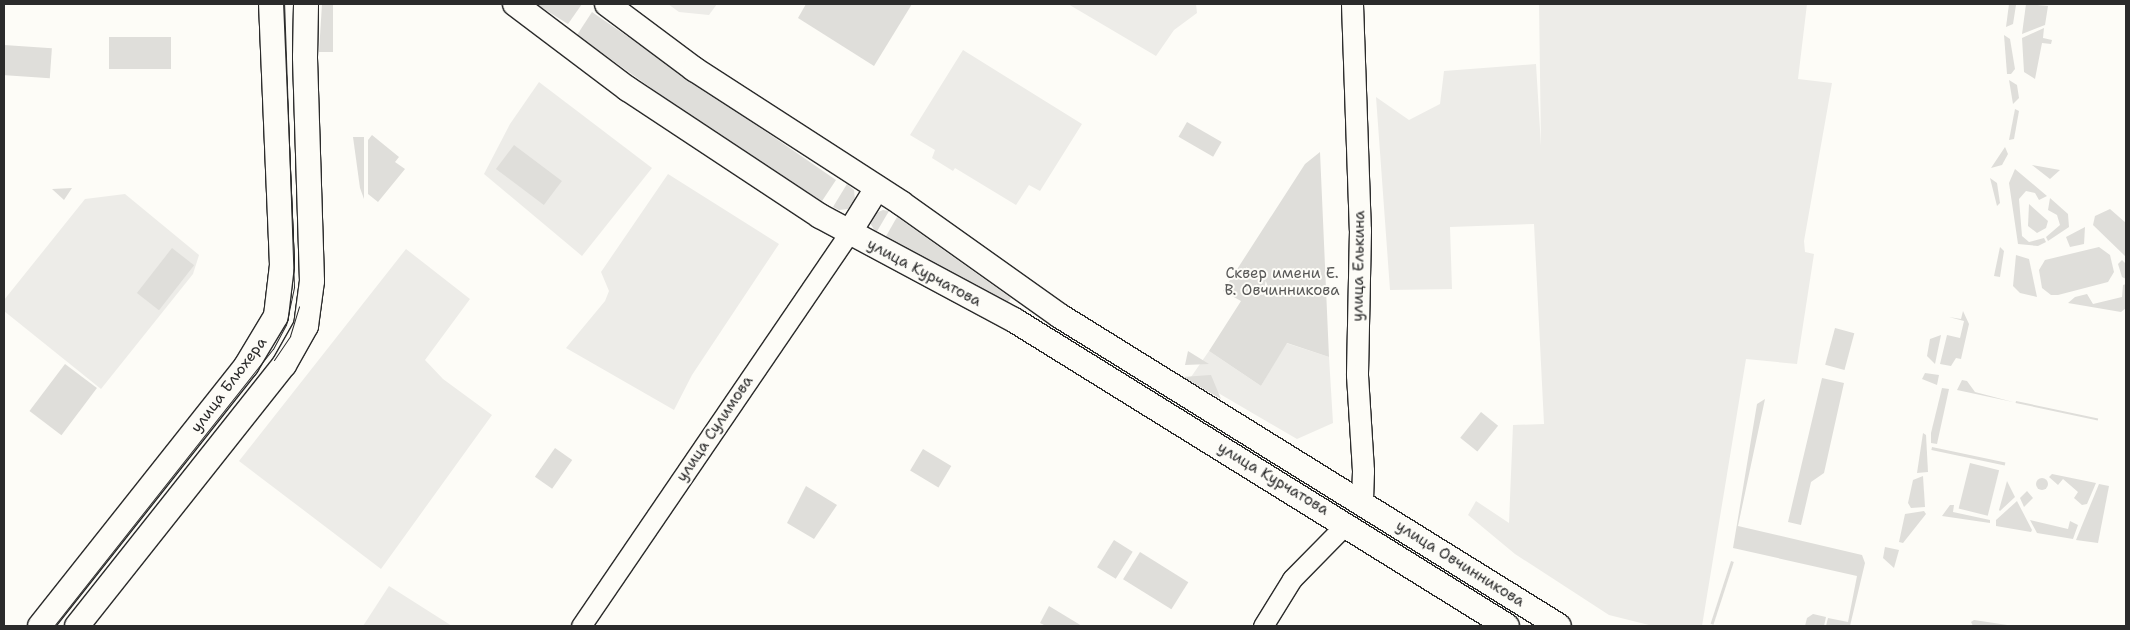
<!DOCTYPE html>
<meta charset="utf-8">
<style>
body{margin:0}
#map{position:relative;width:2130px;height:630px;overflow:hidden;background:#fdfcf7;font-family:"Shantell Sans",sans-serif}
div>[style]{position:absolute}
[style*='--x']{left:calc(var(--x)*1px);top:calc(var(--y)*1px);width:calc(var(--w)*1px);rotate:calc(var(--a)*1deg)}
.built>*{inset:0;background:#edece8}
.green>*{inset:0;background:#dfdeda;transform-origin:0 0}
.round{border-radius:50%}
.roads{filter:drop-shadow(1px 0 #2b2b2b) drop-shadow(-1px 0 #2b2b2b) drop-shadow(0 1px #2b2b2b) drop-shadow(0 -1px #2b2b2b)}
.tertiary>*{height:19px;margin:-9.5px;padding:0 9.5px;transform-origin:9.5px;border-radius:9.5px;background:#fdfcf7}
.secondary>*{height:21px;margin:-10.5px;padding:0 10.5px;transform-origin:10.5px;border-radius:10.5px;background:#fdfcf7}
.primary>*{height:24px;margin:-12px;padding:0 12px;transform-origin:12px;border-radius:12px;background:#fdfcf7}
.tram>*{height:1px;margin:-0.5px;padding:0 0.5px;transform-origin:0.5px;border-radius:0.5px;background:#2b2b2b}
span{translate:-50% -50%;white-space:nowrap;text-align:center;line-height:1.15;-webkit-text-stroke:4px #fdfcf7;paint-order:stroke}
.street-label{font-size:15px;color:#2b2b2b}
.park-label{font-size:15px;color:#585857}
.frame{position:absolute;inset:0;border:5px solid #2b2b2b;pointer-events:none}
</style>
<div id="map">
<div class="built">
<div style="clip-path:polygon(668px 4px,717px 4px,709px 15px,679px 12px)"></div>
<div style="clip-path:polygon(1068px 4px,1196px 4px,1197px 13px,1174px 30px,1156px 56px)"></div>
<div style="clip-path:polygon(1539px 4px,1807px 4px,1798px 79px,1832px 83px,1804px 241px,1805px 252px,1814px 254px,1797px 364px,1746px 359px,1702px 626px,1653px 626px,1609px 615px,1515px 554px,1468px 515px,1476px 501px,1509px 523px,1513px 425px,1544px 424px,1534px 224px,1450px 227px,1452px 289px,1390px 290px,1376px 97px,1409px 120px,1440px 104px,1444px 71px,1536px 64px,1541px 146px)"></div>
<div style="clip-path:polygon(963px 50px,1082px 124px,1040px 191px,1029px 185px,1016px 205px,955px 168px,953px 171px,932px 158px,935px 150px,910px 135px)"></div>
<div style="clip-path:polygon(539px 82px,652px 168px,582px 256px,484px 174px,510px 124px)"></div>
<div style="clip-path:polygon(668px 174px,779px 244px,692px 375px,674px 410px,566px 348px,605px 301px,609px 291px,601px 272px)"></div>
<div style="clip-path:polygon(125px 194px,199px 255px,193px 274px,101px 389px,4px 311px,4px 300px,85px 199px)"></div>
<div style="clip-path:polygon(406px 249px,470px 299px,425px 360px,443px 379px,492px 415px,381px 569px,239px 461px)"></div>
<div style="clip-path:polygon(1286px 343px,1329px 357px,1333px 423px,1297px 439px,1191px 377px,1209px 351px,1261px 386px)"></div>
<div style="clip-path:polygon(389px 586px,452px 626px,363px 626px)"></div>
</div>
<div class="green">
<div style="clip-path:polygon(322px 4px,333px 4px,333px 52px,319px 52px)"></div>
<div style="clip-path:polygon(536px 4px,582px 4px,568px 24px)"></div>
<div style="clip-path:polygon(806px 4px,912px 4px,874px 66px,798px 18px)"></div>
<div style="clip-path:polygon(2009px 4px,2016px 5px,2013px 24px,2006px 27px)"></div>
<div style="clip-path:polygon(2026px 4px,2048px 6px,2045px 25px,2022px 34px)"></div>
<div style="clip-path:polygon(592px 12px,836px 180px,822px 201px,714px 133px,577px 35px)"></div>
<div style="clip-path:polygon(2044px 28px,2043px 38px,2052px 40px,2051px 44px,2042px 43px,2035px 79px,2024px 72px,2022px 38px)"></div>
<div style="clip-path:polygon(2004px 35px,2010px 39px,2015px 69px,2011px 74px,2007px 74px)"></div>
<div style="left:171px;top:37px;width:32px;height:62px;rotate:90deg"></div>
<div style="left:4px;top:45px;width:48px;height:30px;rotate:4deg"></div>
<div style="clip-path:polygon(2009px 80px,2017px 85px,2019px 98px,2013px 104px)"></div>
<div style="clip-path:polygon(2015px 109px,2019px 111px,2014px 139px,2009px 140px)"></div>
<div style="left:1187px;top:122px;width:40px;height:17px;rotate:30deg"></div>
<div style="clip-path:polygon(372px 135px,399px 157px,395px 162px,405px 169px,378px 202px,368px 194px,368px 140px)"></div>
<div style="clip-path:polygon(353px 137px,364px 137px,364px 199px,360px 188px)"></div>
<div style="left:514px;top:145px;width:60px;height:30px;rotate:37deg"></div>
<div style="clip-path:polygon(2005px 147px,2008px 154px,2002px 165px,1991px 168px)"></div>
<div style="clip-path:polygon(1320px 152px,1329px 357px,1287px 343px,1261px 386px,1209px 351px,1241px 301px,1223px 291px,1305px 164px)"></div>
<div style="clip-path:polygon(2032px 165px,2060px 170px,2050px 179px)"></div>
<div style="clip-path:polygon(2015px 169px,2047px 196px,2039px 200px,2035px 193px,2026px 191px,2019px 199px,2022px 236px,2029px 242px,2044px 238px,2046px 242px,2038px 246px,2018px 244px,2009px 183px)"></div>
<div style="clip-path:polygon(1990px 178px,1997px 183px,2000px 203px,1997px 206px)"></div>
<div style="clip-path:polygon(847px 184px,854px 190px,855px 200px,848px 209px,839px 210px,833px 207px)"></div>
<div style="clip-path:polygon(72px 188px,64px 200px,52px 189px)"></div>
<div style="clip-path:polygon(2050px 198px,2068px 214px,2069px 227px,2048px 241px,2046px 237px,2060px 225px,2057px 215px,2048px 210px)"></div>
<div style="clip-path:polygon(2029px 204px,2048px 221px,2046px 228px,2037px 233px,2028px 226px)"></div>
<div style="clip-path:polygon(2110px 209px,2126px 223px,2126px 257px,2093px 225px,2095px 216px)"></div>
<div style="clip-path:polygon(883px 210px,889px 211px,876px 233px,869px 221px,873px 214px)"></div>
<div style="clip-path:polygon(897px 217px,1011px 298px,1008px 302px,885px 238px)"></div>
<div style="clip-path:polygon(2085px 227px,2084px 244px,2070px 247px,2066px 237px)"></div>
<div style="clip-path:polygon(2000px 247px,2004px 251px,2000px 277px,1994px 276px)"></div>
<div style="clip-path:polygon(2099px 247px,2110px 255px,2114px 272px,2108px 282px,2058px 295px,2051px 295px,2042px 288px,2039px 270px,2045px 260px)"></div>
<div style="left:172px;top:248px;width:28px;height:57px;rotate:38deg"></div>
<div style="clip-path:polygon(2016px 255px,2029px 259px,2037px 297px,2020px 293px,2013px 286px)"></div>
<div style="clip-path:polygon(2122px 260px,2126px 264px,2126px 279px,2122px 277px,2118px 264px)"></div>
<div style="clip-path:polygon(2126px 284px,2126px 308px,2121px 312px,2068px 303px,2075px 297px,2087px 294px,2093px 304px,2122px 297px,2123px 285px)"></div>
<div style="clip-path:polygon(1963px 311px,1969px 324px,1961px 359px,1956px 358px,1951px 366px,1940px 364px,1947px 335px,1960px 338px,1964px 321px,1949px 317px,1961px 319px)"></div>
<div style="left:1835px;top:328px;width:20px;height:38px;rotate:15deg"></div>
<div style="clip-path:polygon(1941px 335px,1935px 364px,1927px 356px,1930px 339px)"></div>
<div style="clip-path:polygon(1188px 351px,1209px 364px,1185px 365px)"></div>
<div style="left:65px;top:364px;width:40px;height:59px;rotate:37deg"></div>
<div style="clip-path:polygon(1925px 373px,1939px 375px,1937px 385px,1922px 379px)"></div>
<div style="clip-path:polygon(1211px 375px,1221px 399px,1183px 377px,1210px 375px)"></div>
<div style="clip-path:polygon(1822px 378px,1844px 383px,1824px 473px,1811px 482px,1801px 525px,1788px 522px)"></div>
<div style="clip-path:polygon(1962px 380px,1967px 381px,1975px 392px,2013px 402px,1957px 390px)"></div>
<div style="clip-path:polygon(1942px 388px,1949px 389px,1937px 444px,1931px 443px,1931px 433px)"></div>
<div style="clip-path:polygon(1765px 399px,1738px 526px,1862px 555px,1865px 563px,1850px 626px,1826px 626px,1828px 618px,1848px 622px,1857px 576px,1733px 548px,1757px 404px)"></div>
<div style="left:2016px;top:401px;width:84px;height:2px;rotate:12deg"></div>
<div style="left:1481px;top:412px;width:22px;height:33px;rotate:39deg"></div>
<div style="clip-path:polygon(1923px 433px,1926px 435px,1928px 472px,1917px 473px)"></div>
<div style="left:1932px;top:447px;width:75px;height:3px;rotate:12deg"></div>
<div style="left:555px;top:448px;width:21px;height:35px;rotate:35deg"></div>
<div style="left:923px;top:449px;width:33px;height:25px;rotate:31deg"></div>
<div style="left:1970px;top:463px;width:30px;height:47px;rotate:14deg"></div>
<div style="clip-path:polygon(2052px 474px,2096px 483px,2087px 504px,2082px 505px,2074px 498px,2078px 492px,2063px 479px,2058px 485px,2049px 477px)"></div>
<div style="clip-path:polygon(1923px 476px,1925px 507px,1911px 508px,1908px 503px,1913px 480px)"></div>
<div class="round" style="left:2036px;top:478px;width:12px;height:12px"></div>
<div style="clip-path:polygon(2007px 481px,2015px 497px,2000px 511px,1999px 510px)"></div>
<div style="clip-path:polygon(2099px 484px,2109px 486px,2098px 543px,2076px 540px)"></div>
<div style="clip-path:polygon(806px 486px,837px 505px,814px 539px,787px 523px)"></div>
<div style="clip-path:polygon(2027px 491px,2033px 498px,2024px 507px,2020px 498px)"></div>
<div style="clip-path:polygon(2017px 501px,2032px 530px,2031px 532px,1996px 526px,1996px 520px)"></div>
<div style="clip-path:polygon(1950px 505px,1954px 505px,1953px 512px,1990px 520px,1990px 523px,1942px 516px)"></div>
<div style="clip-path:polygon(1924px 511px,1926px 514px,1903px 543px,1899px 542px,1905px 514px)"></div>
<div style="clip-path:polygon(2030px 520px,2068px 529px,2070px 521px,2078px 525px,2073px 539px,2037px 533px)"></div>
<div style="left:1114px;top:540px;width:22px;height:32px;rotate:32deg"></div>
<div style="clip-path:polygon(1885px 547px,1899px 550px,1894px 568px,1883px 558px)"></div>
<div style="left:1140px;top:552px;width:57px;height:32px;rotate:32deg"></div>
<div style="left:1731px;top:561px;width:3px;height:66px;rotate:18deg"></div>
<div style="clip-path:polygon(1049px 606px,1082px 626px,1046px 626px,1040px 623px)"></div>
<div style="clip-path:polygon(1813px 614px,1826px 617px,1824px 626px,1805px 626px,1807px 618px)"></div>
<div style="clip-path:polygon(1974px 620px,2014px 626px,1973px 626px,1971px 622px)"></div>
</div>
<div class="roads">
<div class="tertiary">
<div style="--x:581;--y:626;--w:476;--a:-55.7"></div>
<div style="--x:1263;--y:626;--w:55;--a:-58.3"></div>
<div style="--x:1292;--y:579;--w:77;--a:-45.5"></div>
</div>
<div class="secondary">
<div style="--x:1352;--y:4;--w:226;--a:88"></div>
<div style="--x:1360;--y:230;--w:145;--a:91.2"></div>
<div style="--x:1357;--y:375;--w:96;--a:86.4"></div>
<div style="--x:1363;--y:471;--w:30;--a:92"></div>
</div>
<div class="primary">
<div style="--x:515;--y:4;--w:141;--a:37"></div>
<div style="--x:628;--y:89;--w:230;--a:33.5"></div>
<div style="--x:820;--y:216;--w:220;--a:28.2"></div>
<div style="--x:1014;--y:320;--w:580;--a:31.83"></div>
<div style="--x:607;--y:4;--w:109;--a:36.8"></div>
<div style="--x:694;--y:69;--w:247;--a:32.9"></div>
<div style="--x:901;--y:203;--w:195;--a:35.4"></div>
<div style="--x:1060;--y:316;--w:587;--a:31.85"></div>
<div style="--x:849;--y:233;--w:53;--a:-58.1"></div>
<div style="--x:40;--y:626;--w:332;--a:-51.6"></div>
<div style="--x:246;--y:366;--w:58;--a:-59"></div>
<div style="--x:276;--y:316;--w:51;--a:-83.3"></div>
<div style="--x:282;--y:265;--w:261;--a:-92.4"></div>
<div style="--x:77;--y:626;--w:333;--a:-51.6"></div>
<div style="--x:284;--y:365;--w:45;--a:-60.6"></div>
<div style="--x:306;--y:326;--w:45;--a:-82.4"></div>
<div style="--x:312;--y:281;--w:224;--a:-91.8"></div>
<div style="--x:305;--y:57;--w:53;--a:-88.9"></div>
</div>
</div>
<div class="tram">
<div style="--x:274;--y:360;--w:29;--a:-56"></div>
<div style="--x:290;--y:336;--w:31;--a:-73"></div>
<div style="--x:54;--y:626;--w:353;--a:-51.7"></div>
<div style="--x:273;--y:349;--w:27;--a:-62"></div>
<div style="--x:286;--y:325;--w:39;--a:-78"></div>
<div style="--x:294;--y:287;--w:283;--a:-92"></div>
</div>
<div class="street-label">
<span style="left:1359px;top:266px;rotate:-89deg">улица Елькина</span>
<span style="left:924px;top:273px;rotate:28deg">улица Курчатова</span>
<span style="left:229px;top:385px;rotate:-53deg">улица Блюхера</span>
<span style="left:715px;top:429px;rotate:-56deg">улица Сулимова</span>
<span style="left:1273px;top:479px;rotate:31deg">улица Курчатова</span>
<span style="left:1460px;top:564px;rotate:32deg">улица Овчинникова</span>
</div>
<div class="park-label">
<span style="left:1282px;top:282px">Сквер имени Е.<br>В. Овчинникова</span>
</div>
<div class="frame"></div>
</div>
